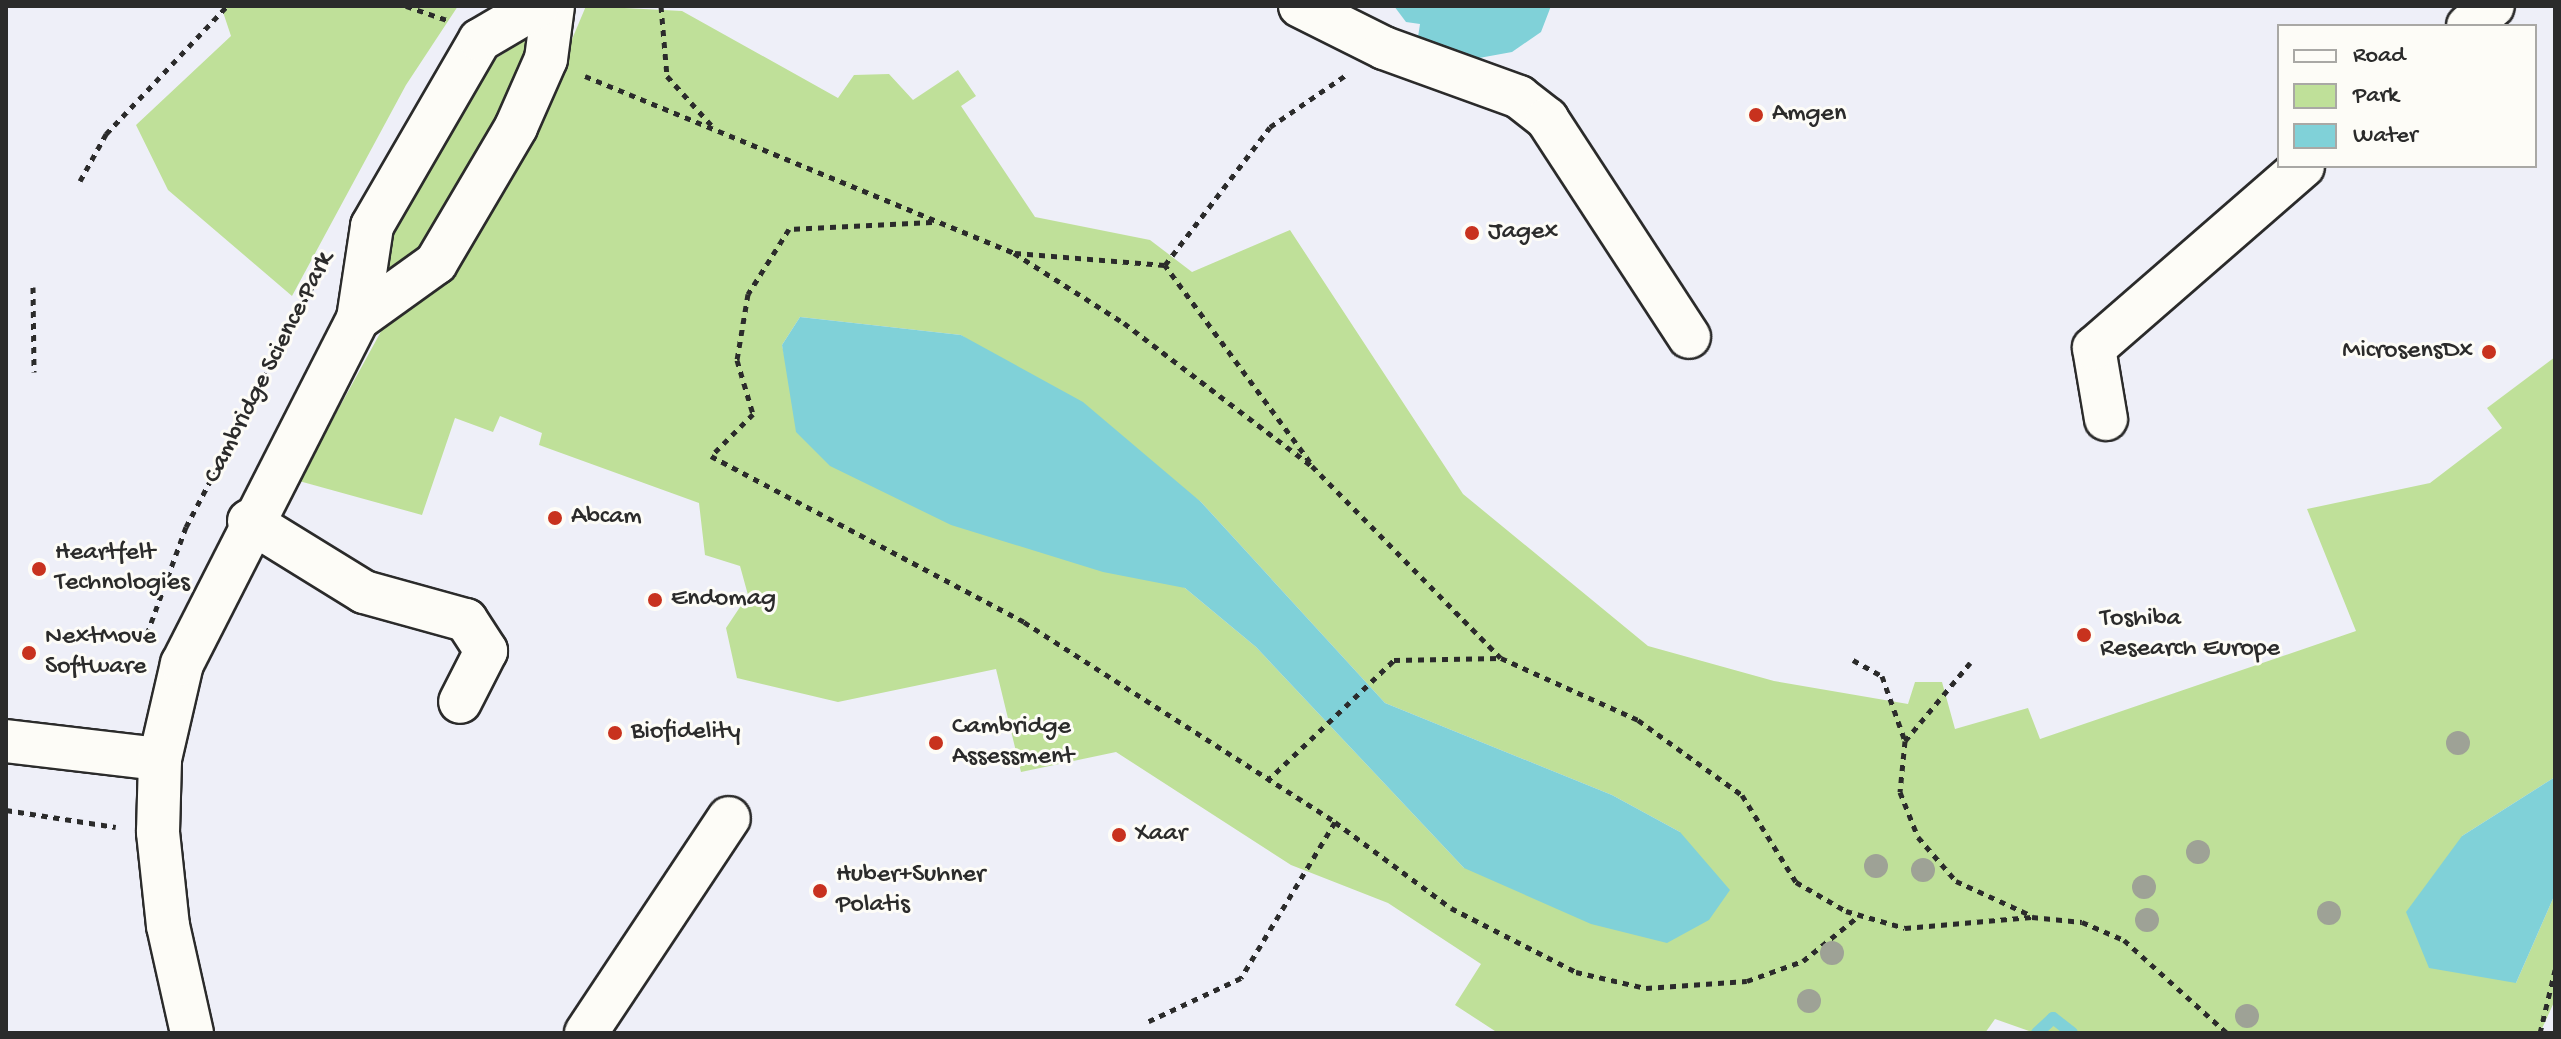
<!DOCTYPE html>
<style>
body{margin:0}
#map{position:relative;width:2561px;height:1039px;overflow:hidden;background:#fdfcf7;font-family:"Gochi Hand",sans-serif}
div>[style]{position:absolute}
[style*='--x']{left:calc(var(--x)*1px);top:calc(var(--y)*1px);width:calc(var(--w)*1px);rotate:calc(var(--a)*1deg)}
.built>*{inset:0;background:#eeeff8}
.green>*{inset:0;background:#bfe099}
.water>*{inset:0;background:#80d1d8}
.stream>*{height:12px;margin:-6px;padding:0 6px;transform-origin:6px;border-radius:6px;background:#80d1d8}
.path>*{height:5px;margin-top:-2.5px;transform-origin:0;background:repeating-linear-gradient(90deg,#2b2b2b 0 6px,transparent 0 12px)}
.roads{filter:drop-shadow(2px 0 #2b2b2b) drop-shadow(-2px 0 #2b2b2b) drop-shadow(0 2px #2b2b2b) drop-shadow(0 -2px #2b2b2b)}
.minor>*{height:42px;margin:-21px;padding:0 21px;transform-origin:21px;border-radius:21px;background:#fdfcf7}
.trees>*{width:24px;height:24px;margin:-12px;border-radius:50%;background:#9ea296}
.dots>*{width:22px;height:22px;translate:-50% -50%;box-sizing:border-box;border:4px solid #fdfcf7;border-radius:50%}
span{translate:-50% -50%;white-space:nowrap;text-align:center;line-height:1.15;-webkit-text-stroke:6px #fdfcf7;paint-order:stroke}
.poi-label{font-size:26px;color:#2b2b2b}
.left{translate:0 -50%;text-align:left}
.right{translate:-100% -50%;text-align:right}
.street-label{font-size:26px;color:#2b2b2b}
.frame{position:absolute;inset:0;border:8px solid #2b2b2b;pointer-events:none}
.legend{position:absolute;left:2277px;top:24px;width:260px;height:144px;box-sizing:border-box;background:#fdfcf7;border:2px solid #a9a8a5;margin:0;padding:10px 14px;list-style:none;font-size:24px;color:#2b2b2b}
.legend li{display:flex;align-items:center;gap:16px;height:40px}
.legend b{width:40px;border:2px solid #a9a8a5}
</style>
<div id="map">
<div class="built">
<div style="clip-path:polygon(evenodd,6px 6px,2555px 6px,2555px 1033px,6px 1033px,6px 6px,2279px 26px,2535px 26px,2535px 166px,2279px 166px,2279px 26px)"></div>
</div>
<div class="green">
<div style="clip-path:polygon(221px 6px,458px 6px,406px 85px,292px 296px,168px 190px,136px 125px,231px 36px)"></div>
<div style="clip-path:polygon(evenodd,586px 6px,682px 11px,838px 98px,854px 75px,889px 74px,913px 100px,958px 70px,976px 96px,961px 106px,1035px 217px,1150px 240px,1192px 272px,1290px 230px,1463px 494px,1648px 646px,1774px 681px,1908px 704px,1915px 682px,1942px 682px,1955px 729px,2028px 708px,2040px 739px,2356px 631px,2307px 509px,2430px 483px,2502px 428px,2487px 408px,2555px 357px,2555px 777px,2462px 836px,2516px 983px,2555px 894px,2555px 1000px,2540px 1033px,2035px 1033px,1995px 1019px,1985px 1033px,1498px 1033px,1455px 1005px,1481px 964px,1388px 903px,1291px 865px,1116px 752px,1021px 772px,996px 669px,838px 702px,737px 678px,726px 628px,748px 595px,740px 566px,705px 555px,699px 503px,539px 445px,542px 433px,500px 416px,493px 432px,455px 418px,422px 515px,299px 481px,384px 326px,440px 281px,546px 101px,586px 6px,800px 317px,961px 335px,1201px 502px,1385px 703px,1612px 795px,1680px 832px,1464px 868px,1256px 647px,1185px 588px,790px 380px,782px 345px,800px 317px)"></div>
<div style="clip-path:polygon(533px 34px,515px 96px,427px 250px,385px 279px,393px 222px,483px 67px)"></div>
</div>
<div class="water">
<div style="clip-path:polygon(1394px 6px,1551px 6px,1541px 32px,1512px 52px,1468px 60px,1431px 53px,1418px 37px,1420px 24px,1406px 22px)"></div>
<div style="clip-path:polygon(800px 317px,961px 335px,1083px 402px,1201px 502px,1385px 703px,1612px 795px,1680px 832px,1730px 890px,1709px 920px,1667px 943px,1591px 924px,1464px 868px,1256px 647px,1185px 588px,1103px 572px,951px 525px,830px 466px,796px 432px,782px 345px)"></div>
<div style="clip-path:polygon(2555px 777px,2555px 894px,2516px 983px,2429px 968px,2406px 912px,2462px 836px)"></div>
</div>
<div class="stream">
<div style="--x:2037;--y:1033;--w:22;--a:-43"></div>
<div style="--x:2053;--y:1018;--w:24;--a:38"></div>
</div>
<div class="path">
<div style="--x:406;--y:6;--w:43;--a:18.9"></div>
<div style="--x:661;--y:6;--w:70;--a:85.1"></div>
<div style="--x:667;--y:76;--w:69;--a:48"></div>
<div style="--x:585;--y:76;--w:464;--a:22.4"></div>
<div style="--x:1014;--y:253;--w:130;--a:32.5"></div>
<div style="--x:1124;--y:323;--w:236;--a:37.3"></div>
<div style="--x:1312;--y:466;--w:269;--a:45.5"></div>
<div style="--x:1501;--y:658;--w:150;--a:24.3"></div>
<div style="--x:1638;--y:720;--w:128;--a:35.8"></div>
<div style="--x:1742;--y:795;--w:102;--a:58.2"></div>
<div style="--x:1796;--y:882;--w:58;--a:30.1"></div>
<div style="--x:1846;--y:911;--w:61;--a:16.1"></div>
<div style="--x:1905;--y:928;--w:127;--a:-5"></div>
<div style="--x:2032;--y:917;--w:50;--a:5.7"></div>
<div style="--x:2082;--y:922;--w:46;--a:23.2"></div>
<div style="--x:2124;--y:940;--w:139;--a:42.1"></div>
<div style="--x:80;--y:181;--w:54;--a:-61"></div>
<div style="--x:106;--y:134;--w:176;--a:-46.6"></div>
<div style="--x:932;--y:222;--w:143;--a:177.2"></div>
<div style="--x:789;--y:229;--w:77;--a:122.2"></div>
<div style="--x:748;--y:294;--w:67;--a:99.5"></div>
<div style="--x:737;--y:360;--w:56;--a:73.5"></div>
<div style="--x:753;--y:414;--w:59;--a:135"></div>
<div style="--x:711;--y:456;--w:354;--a:27.9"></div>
<div style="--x:1024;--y:622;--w:370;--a:32.7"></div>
<div style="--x:1335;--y:822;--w:182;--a:121.1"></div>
<div style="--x:1241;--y:978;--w:102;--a:154.9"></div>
<div style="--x:1015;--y:253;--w:150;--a:4.6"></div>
<div style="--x:33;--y:287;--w:85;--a:89.3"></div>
<div style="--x:1310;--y:462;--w:245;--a:-126.4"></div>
<div style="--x:1165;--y:265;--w:173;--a:-52.7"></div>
<div style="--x:1270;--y:127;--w:92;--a:-34.4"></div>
<div style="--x:147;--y:634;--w:114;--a:-70"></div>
<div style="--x:186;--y:527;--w:293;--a:-62.3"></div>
<div style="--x:1853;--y:660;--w:33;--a:29"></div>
<div style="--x:1882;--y:676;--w:69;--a:70.5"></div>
<div style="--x:1905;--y:741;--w:51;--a:95.6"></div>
<div style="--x:1900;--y:792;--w:48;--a:68.2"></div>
<div style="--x:1918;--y:837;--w:58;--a:49.2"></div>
<div style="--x:1956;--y:881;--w:84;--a:24.7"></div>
<div style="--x:1905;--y:741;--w:102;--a:-50.2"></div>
<div style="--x:1267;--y:781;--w:175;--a:-43.6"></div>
<div style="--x:1394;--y:660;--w:106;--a:-1.1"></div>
<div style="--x:6;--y:810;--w:111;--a:8.8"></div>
<div style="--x:1335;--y:822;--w:144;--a:36.6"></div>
<div style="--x:1451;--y:908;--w:140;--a:27.1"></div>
<div style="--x:1576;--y:972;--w:72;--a:12.9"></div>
<div style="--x:1646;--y:988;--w:101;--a:-4"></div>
<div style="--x:1747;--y:981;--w:59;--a:-19.7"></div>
<div style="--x:1803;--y:961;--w:73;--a:-38.9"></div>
<div style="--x:2540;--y:1033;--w:65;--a:-76.6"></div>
</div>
<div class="roads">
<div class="minor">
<div style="--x:1300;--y:6;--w:94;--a:26.6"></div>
<div style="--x:1384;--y:48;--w:144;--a:19.9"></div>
<div style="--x:1519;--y:97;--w:36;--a:38"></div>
<div style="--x:1547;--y:119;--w:260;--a:56.9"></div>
<div style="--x:2468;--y:26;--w:32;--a:-39"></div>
<div style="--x:358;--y:319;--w:96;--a:-35.7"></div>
<div style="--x:436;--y:263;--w:158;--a:-59.5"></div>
<div style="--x:516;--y:127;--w:74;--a:-66.2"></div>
<div style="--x:546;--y:59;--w:53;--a:-82.5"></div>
<div style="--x:2106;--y:419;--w:72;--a:-99.6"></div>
<div style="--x:2094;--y:348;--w:277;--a:-41"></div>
<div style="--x:249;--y:521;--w:135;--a:31.7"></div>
<div style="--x:364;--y:592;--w:106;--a:15.4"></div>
<div style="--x:466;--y:620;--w:37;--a:57"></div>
<div style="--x:486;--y:651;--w:57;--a:117"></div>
<div style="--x:6;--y:741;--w:155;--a:6.7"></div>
<div style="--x:192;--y:1033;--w:110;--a:-102.6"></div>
<div style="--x:168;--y:926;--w:95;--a:-96.1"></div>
<div style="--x:158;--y:832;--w:73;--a:-88.4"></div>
<div style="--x:160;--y:759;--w:98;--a:-77"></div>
<div style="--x:182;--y:664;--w:387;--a:-63"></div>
<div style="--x:358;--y:319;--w:94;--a:-81.4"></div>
<div style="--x:372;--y:226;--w:215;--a:-59.9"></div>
<div style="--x:480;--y:40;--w:67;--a:-30.4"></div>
<div style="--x:586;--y:1033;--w:258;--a:-56.4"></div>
</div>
</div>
<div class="trees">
<div style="left:2458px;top:743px"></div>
<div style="left:2198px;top:852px"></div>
<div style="left:1876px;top:866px"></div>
<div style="left:1923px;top:870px"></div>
<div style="left:2144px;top:887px"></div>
<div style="left:2329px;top:913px"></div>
<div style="left:2147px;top:920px"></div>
<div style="left:1832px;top:953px"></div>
<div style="left:1809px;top:1001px"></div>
<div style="left:2247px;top:1016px"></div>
</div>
<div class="dots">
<div style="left:1756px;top:115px;background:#c8321e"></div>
<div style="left:1472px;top:233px;background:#c8321e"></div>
<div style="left:2489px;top:352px;background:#c8321e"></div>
<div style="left:555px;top:518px;background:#c8321e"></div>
<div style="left:39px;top:569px;background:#c8321e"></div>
<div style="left:655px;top:600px;background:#c8321e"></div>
<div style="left:2084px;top:635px;background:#c8321e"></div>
<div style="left:29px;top:653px;background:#c8321e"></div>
<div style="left:615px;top:733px;background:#c8321e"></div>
<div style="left:936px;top:743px;background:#c8321e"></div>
<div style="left:1119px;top:835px;background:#c8321e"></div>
<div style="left:820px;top:891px;background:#c8321e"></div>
</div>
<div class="poi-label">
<span class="left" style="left:1772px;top:115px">Amgen</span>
<span class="left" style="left:1488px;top:233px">Jagex</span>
<span class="right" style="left:2473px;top:352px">MicrosensDx</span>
<span class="left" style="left:571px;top:518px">Abcam</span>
<span class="left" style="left:55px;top:569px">Heartfelt<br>Technologies</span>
<span class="left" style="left:671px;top:600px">Endomag</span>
<span class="left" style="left:2100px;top:635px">Toshiba<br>Research Europe</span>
<span class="left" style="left:45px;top:653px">NextMove<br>Software</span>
<span class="left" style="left:952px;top:743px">Cambridge<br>Assessment</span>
<span class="left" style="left:631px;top:733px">Biofidelity</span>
<span class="left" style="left:1135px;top:835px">Xaar</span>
<span class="left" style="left:836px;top:891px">Huber+Suhner<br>Polatis</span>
</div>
<div class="street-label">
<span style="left:270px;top:368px;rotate:-63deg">Cambridge Science Park</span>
</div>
<div class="frame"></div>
<ul class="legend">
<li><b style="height:10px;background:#fdfcf7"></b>Road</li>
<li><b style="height:22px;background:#bfe099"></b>Park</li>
<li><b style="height:22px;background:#80d1d8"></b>Water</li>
</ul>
</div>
